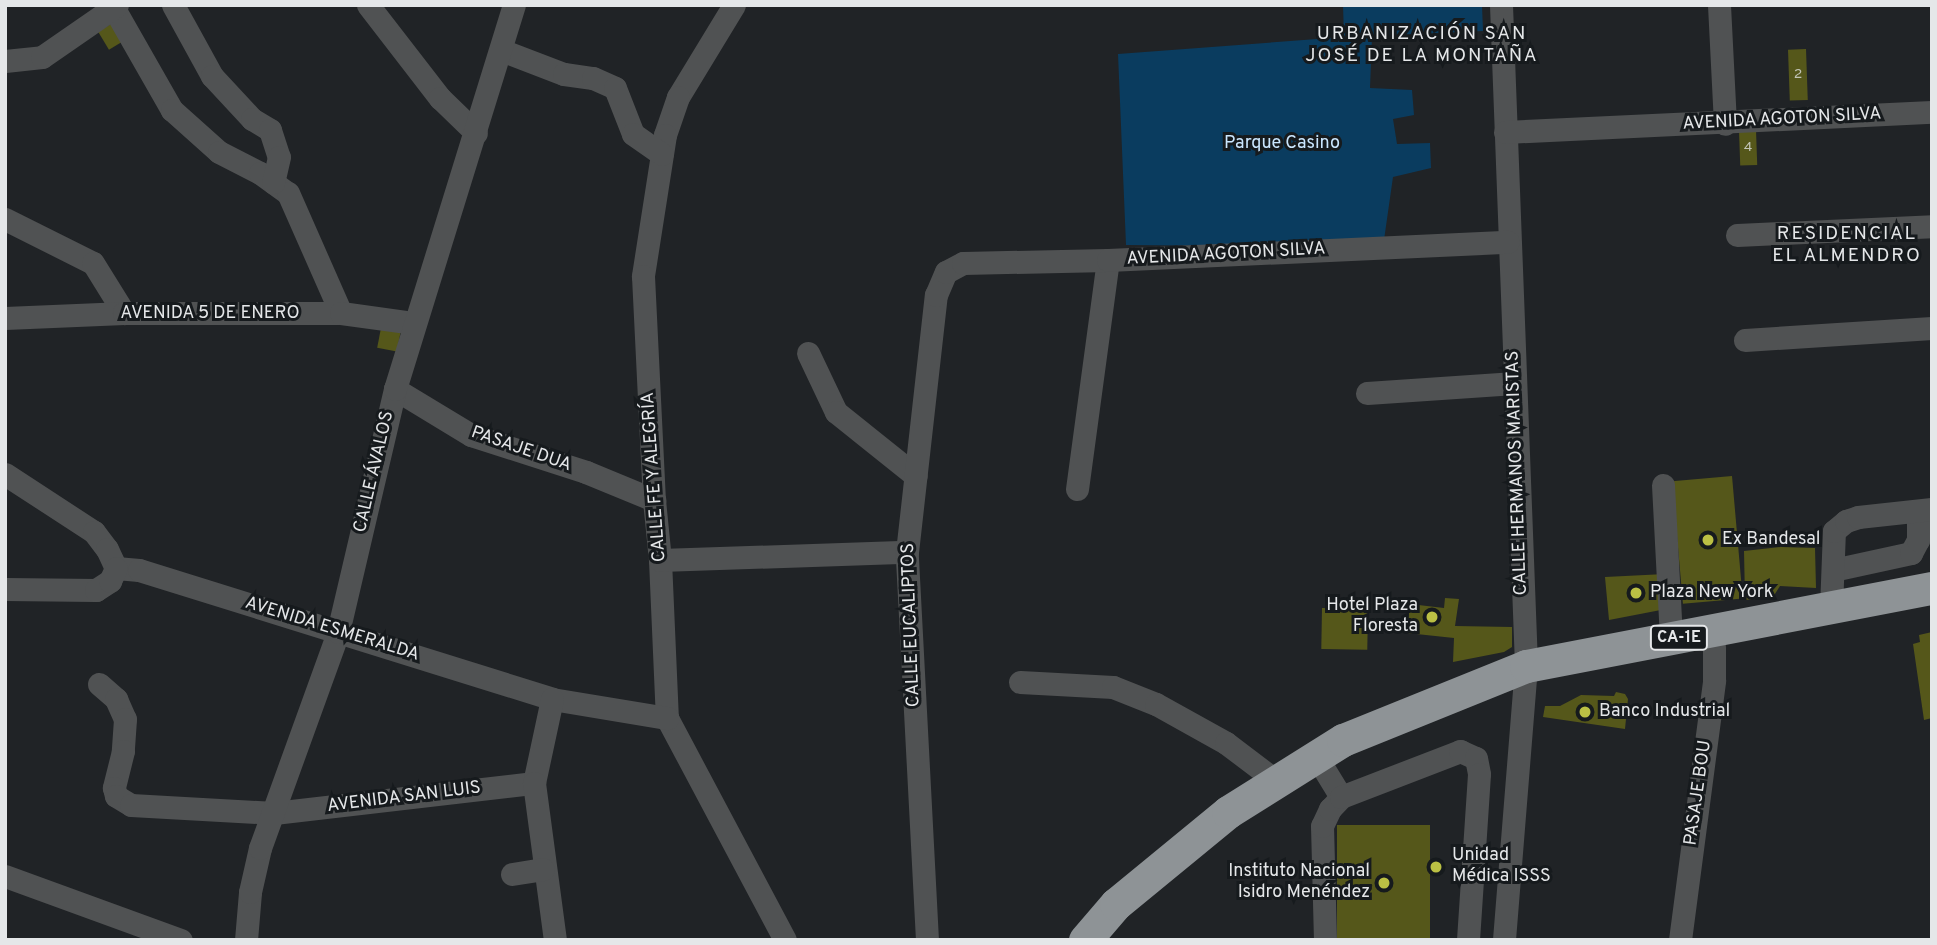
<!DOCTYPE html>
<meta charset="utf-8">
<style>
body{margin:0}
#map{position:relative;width:1937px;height:945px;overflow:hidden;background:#202326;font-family:Overpass,sans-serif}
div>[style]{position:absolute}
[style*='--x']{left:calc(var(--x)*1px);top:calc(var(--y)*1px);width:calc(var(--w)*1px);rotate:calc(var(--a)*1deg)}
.green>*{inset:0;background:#0a3c5f}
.building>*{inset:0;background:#55571a;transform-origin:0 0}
.minor>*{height:23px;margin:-11.5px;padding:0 11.5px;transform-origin:11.5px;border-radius:11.5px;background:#505253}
.highway>*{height:33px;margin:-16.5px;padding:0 16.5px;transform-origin:16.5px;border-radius:16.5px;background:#8e9396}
.dots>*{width:19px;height:19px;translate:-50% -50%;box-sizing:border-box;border:4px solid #161a1d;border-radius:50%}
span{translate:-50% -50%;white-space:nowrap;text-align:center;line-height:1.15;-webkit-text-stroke:6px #161a1d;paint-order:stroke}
.number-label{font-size:14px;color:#c1c3b5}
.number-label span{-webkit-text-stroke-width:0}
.shield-label span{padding:2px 5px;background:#161a1d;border:2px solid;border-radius:5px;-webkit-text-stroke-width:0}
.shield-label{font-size:16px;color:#e5e7e9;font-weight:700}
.street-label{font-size:18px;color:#e5e7e9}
.park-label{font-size:18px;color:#cae6fe}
.poi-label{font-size:18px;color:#e5e7e9}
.left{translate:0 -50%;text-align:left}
.right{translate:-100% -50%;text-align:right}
.neighbourhood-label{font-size:19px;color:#e5e7e9;letter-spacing:2px}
.frame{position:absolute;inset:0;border:7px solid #e5e7e9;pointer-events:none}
</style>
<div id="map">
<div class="green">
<div style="clip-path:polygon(1343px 5px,1482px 5px,1483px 31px,1372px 36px,1370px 88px,1412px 90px,1414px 115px,1393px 119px,1397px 144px,1430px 143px,1431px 168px,1393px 177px,1383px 247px,1126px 245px,1118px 54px,1344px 37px)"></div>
</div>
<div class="building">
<div style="left:111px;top:24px;width:21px;height:15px;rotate:59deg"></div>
<div style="left:1806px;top:49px;width:51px;height:18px;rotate:88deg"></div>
<div style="left:1756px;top:130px;width:35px;height:17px;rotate:88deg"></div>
<div style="left:381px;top:328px;width:20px;height:20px;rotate:11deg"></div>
<div style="left:1732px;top:476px;width:123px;height:60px;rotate:85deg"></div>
<div style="clip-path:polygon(1781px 547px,1815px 548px,1816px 588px,1780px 586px,1773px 597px,1745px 600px,1744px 551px)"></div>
<div style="clip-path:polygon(1665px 574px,1666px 609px,1609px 620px,1605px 577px)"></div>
<div style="clip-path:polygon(1445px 598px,1459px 599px,1455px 626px,1512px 627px,1512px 647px,1504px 652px,1453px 662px,1454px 638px,1407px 633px,1410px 604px,1444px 608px)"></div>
<div style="left:1322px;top:608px;width:46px;height:41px;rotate:1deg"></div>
<div style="clip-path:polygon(1932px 632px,1932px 718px,1924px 720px,1913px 644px,1920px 642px,1919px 635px)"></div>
<div style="clip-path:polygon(1616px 692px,1625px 694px,1628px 699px,1625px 729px,1543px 717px,1545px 706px,1560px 706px,1581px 695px,1614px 696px)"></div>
<div style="left:1430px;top:825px;width:115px;height:93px;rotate:90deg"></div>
</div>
<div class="minor">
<div style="--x:112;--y:5;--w:121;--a:60.3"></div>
<div style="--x:172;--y:110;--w:63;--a:41.8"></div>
<div style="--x:219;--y:152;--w:46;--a:27.1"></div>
<div style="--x:260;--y:173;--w:34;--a:36"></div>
<div style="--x:288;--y:193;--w:131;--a:66.2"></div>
<div style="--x:173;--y:5;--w:81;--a:61.2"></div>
<div style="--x:212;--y:76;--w:59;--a:47.1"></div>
<div style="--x:252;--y:119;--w:21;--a:31"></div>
<div style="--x:270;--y:130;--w:28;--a:72"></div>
<div style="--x:279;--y:157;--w:26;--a:103"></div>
<div style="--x:368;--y:5;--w:118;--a:52.3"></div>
<div style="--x:440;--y:98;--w:50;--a:44.2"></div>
<div style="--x:734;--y:5;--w:108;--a:121.3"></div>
<div style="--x:678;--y:97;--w:40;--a:108.9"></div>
<div style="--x:665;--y:135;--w:143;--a:98.9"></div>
<div style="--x:643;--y:276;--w:224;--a:87.2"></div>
<div style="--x:654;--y:500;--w:60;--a:84.3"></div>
<div style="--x:660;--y:560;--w:158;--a:87.5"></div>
<div style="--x:667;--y:718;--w:251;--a:62"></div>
<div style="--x:1501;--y:5;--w:661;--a:87.83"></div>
<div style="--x:1526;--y:666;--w:275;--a:94.6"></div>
<div style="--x:1719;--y:5;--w:119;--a:87.1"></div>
<div style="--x:501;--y:50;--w:67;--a:20.9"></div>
<div style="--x:564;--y:74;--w:29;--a:8"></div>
<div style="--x:593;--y:78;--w:24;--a:24"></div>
<div style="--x:615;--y:88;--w:49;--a:68.6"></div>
<div style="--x:633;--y:134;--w:35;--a:35"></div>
<div style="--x:5;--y:61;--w:37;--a:-6"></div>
<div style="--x:42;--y:57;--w:91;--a:-34.7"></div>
<div style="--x:1505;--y:132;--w:427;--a:-2.7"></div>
<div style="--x:5;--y:219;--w:98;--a:26.6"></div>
<div style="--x:93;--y:263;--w:59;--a:58.2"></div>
<div style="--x:1737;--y:235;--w:195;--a:-2.6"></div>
<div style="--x:5;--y:318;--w:119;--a:-2.4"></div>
<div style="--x:124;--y:313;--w:217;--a:0"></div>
<div style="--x:341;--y:313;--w:74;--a:7.8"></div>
<div style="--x:1745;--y:340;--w:187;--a:-3.7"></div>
<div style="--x:808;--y:353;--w:65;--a:64.6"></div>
<div style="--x:836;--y:412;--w:102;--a:38.7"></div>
<div style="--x:395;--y:389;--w:89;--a:31.2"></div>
<div style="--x:471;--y:435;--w:121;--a:17.8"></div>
<div style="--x:586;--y:472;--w:74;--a:22.4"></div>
<div style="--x:1367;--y:393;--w:148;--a:-3.9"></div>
<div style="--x:5;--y:474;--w:106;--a:33.1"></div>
<div style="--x:94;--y:532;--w:21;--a:53"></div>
<div style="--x:107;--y:549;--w:21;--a:65"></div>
<div style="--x:1663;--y:485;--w:154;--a:87"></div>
<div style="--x:1077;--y:489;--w:231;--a:-82.3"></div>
<div style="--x:660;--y:560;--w:247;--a:-1.9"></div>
<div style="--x:116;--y:568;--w:23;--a:5"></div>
<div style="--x:139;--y:570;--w:433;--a:17.3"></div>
<div style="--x:552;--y:699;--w:117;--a:9.4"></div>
<div style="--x:1833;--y:570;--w:80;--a:-12.3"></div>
<div style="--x:1911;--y:553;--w:15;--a:-62"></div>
<div style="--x:1918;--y:540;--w:29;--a:-90"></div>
<div style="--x:5;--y:589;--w:91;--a:0.6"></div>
<div style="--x:96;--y:590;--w:17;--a:-33"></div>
<div style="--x:110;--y:581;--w:14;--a:-65"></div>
<div style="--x:1831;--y:608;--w:77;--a:-87.8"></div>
<div style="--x:1834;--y:531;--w:16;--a:-40"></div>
<div style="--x:1846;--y:521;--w:13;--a:-18"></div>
<div style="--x:1858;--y:517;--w:74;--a:-6.2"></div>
<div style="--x:1020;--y:682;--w:93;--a:3.1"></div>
<div style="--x:1113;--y:687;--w:46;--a:21.6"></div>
<div style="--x:1156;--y:704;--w:80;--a:29.1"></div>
<div style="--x:1226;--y:743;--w:61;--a:37.1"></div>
<div style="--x:99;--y:684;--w:23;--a:41"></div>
<div style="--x:116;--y:699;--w:22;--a:66"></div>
<div style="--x:125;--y:719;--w:32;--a:94"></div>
<div style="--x:123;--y:751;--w:38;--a:104"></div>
<div style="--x:114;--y:788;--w:8;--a:76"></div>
<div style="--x:116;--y:796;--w:17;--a:31"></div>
<div style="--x:131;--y:805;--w:143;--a:3.2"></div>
<div style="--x:274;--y:813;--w:262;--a:-6.6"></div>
<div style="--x:552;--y:699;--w:86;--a:102.1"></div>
<div style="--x:534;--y:783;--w:158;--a:82.4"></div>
<div style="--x:1316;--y:756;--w:48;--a:58.6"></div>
<div style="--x:512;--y:874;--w:31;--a:-9"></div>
<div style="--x:5;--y:876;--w:187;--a:20"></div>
<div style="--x:246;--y:940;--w:48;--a:-85.2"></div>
<div style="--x:250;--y:892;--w:45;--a:-77.2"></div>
<div style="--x:260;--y:848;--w:230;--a:-70.1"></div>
<div style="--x:338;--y:632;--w:250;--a:-76.8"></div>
<div style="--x:395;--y:389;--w:402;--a:-72.8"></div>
<div style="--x:927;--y:940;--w:389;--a:-93"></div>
<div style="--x:907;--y:552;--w:259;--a:-83.6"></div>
<div style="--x:936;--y:295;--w:25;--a:-67"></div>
<div style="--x:946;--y:272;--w:19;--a:-28"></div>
<div style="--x:963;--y:263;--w:145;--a:-1.2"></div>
<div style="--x:1108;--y:260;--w:400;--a:-2.6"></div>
<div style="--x:1325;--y:940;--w:114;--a:-91.5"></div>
<div style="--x:1322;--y:826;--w:19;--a:-65"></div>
<div style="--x:1330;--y:809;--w:16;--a:-47"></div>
<div style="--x:1341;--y:797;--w:128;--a:-21.1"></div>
<div style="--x:1460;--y:751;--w:17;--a:24"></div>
<div style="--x:1476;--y:758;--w:16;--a:79"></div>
<div style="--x:1479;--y:774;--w:166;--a:93.8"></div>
<div style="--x:1680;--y:940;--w:262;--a:-82.5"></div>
<div style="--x:1714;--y:680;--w:33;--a:-90"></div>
</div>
<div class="highway">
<div style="--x:1085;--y:940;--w:48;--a:-49.3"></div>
<div style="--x:1116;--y:904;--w:145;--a:-39.4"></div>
<div style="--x:1228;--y:812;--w:136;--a:-32.1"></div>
<div style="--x:1343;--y:740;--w:197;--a:-22"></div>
<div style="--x:1526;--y:666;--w:413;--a:-10.9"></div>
</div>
<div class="dots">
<div style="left:1708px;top:540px;background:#bbc044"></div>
<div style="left:1636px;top:593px;background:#bbc044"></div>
<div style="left:1432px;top:617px;background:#bbc044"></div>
<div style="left:1585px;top:712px;background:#bbc044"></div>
<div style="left:1436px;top:867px;background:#bbc044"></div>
<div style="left:1384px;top:883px;background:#bbc044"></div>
</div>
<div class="number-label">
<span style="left:1798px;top:75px">2</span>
<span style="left:1748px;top:148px">4</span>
</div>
<div class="shield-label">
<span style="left:1679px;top:638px">CA-1E</span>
</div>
<div class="street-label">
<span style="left:1782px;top:120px;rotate:-3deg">AVENIDA AGOTON SILVA</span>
<span style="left:1226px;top:255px;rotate:-3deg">AVENIDA AGOTON SILVA</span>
<span style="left:210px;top:314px">AVENIDA 5 DE ENERO</span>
<span style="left:521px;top:450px;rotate:19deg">PASAJE DUA</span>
<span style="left:375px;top:472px;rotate:-77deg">CALLE ÁVALOS</span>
<span style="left:1518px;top:473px;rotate:-92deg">CALLE HERMANOS MARISTAS</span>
<span style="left:655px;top:477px;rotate:-94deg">CALLE FE Y ALEGRÍA</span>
<span style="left:912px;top:625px;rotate:-92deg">CALLE EUCALIPTOS</span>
<span style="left:332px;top:630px;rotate:17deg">AVENIDA ESMERALDA</span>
<span style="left:1699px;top:793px;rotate:-82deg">PASAJE BOU</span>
<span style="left:404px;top:798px;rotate:-7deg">AVENIDA SAN LUIS</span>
</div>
<div class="park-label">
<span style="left:1282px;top:144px">Parque Casino</span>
</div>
<div class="poi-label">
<span class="left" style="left:1722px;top:540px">Ex Bandesal</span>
<span class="left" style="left:1650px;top:593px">Plaza New York</span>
<span class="right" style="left:1418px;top:617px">Hotel Plaza<br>Floresta</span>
<span class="left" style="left:1599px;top:712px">Banco Industrial</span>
<span class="left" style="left:1452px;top:867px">Unidad<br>Médica ISSS</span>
<span class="right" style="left:1370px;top:883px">Instituto Nacional<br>Isidro Menéndez</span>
</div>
<div class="neighbourhood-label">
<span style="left:1422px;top:46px">URBANIZACIÓN SAN<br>JOSÉ DE LA MONTAÑA</span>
<span style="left:1847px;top:246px">RESIDENCIAL<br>EL ALMENDRO</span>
</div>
<div class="frame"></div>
</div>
